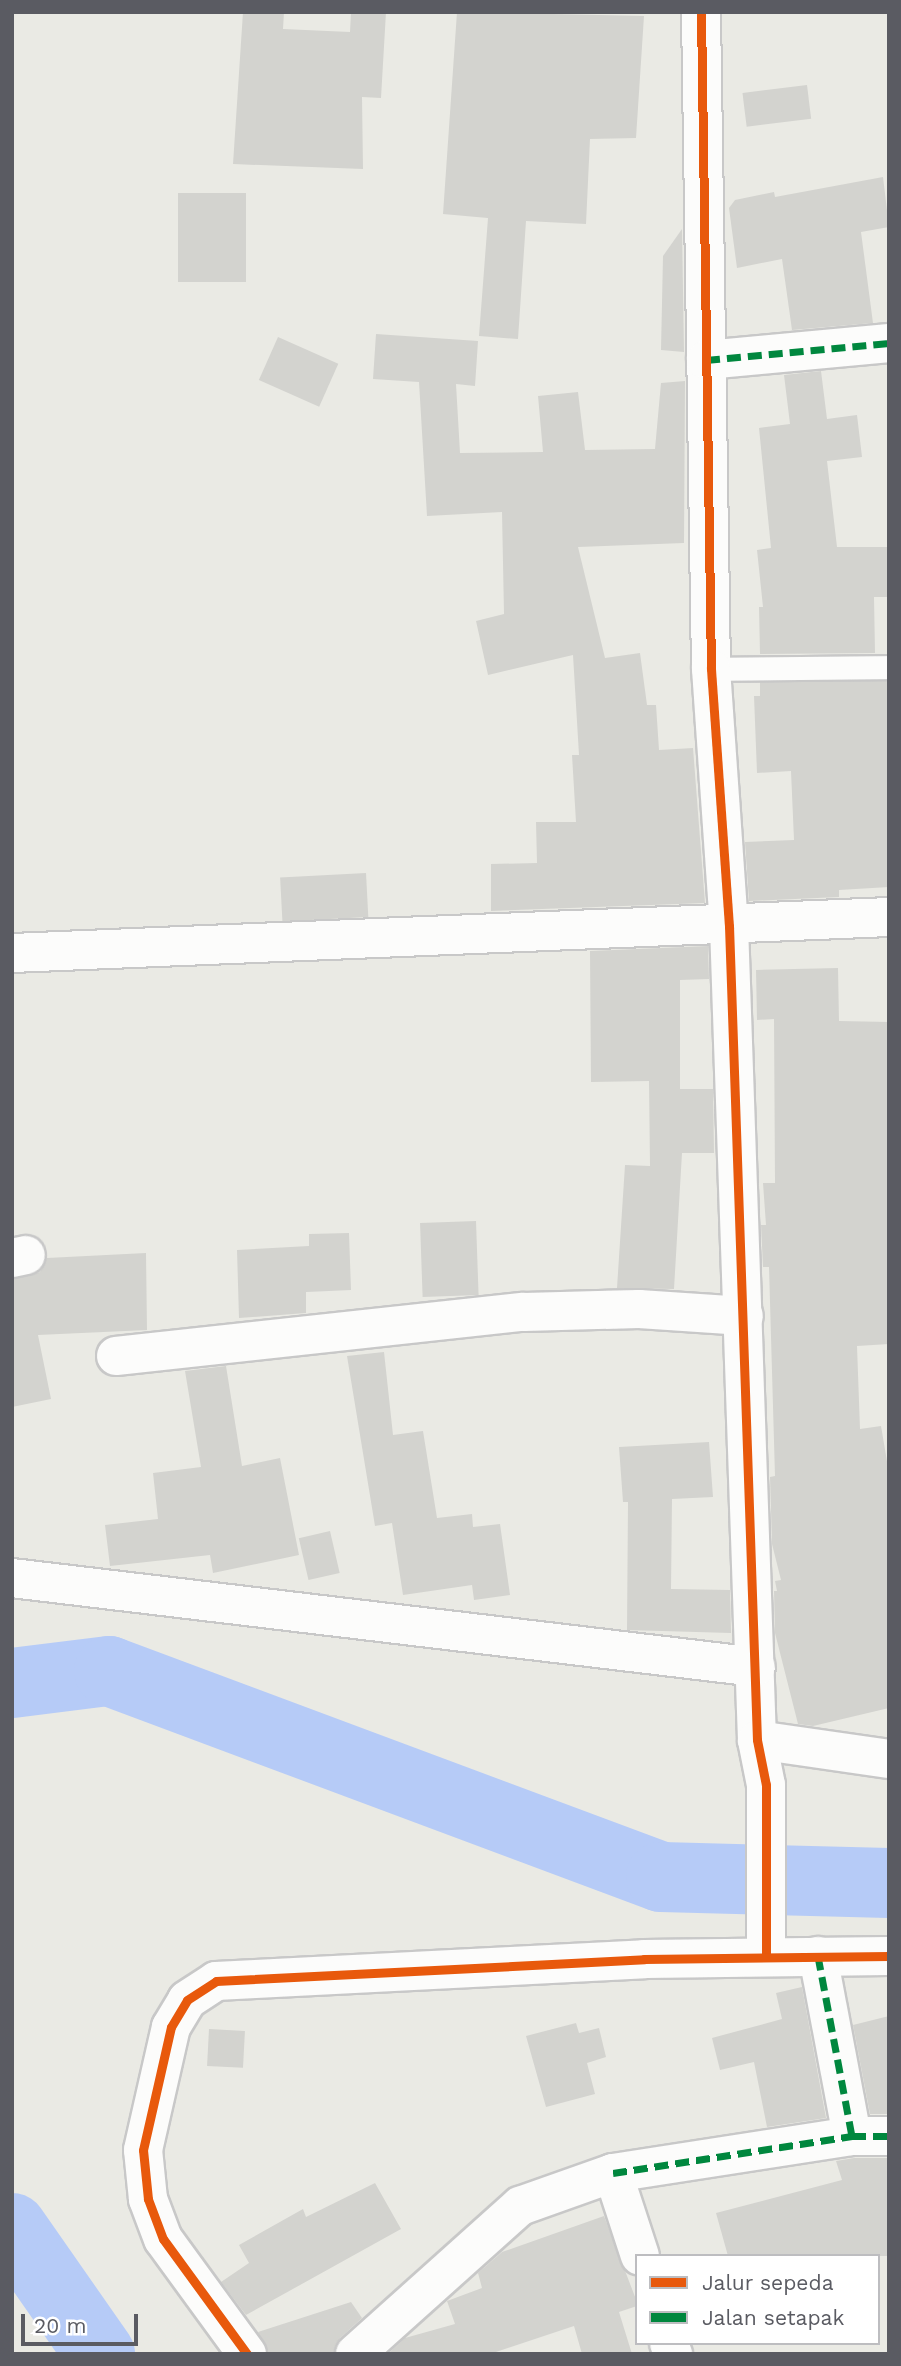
<!DOCTYPE html>
<style>
body{margin:0}
#map{position:relative;width:901px;height:2366px;overflow:hidden;background:#eaeae4;font-family:"Work Sans",sans-serif}
div>[style]{position:absolute}
[style*='--x']{left:calc(var(--x)*1px);top:calc(var(--y)*1px);width:calc(var(--w)*1px);rotate:calc(var(--a)*1deg)}
.river>*{height:70px;margin:-35px;padding:0 35px;transform-origin:35px;border-radius:35px;background:#b6cbf7}
.building>*{inset:0;background:#d3d3cf;transform-origin:0 0}
.roads{filter:drop-shadow(2px 0 #c8c8c8) drop-shadow(-2px 0 #c8c8c8) drop-shadow(0 2px #c8c8c8) drop-shadow(0 -2px #c8c8c8)}
.lane>*{height:23px;margin:-11.5px;padding:0 11.5px;transform-origin:11.5px;border-radius:11.5px;background:#fcfcfb}
.street>*{height:38px;margin:-19px;padding:0 19px;transform-origin:19px;border-radius:19px;background:#fcfcfb}
.quiet>*{height:7px;margin-top:-3.5px;transform-origin:0;background:repeating-linear-gradient(90deg,#00873e 0 14px,transparent 0 21px)}
.cycleway>*{height:9px;margin:-4.5px;padding:0 4.5px;transform-origin:4.5px;border-radius:4.5px;background:#e8590c}
span{translate:-50% -50%;white-space:nowrap;text-align:center;line-height:1.15;-webkit-text-stroke:6px #fff;paint-order:stroke}
.frame{position:absolute;inset:0;border:14px solid #5a5b62;pointer-events:none}
.legend{position:absolute;left:635px;top:2254px;width:245px;height:91px;box-sizing:border-box;background:#fff;border:2px solid #bdbdc0;margin:0;padding:9px 12px;list-style:none;font-size:21px;color:#5a5b62}
.legend li{display:flex;align-items:center;gap:14px;height:35px}
.legend b{width:35px;border:2px solid #bdbdc0}
.scale{position:absolute;left:21px;top:2314px;width:117px;height:32px;box-sizing:border-box;border:4px solid #5a5b62;border-top:0;padding-left:9px;font-size:21px;line-height:24px;white-space:nowrap;color:#5a5b62;-webkit-text-stroke:5px #fff;paint-order:stroke}
</style>
<div id="map">
<div class="river">
<div style="--x:12;--y:1683;--w:98;--a:-7.1"></div>
<div style="--x:109;--y:1671;--w:589;--a:20.46"></div>
<div style="--x:661;--y:1877;--w:228;--a:1.5"></div>
<div style="--x:12;--y:2228;--w:154;--a:55.1"></div>
</div>
<div class="building">
<div style="clip-path:polygon(243px 12px,284px 12px,283px 29px,350px 32px,351px 12px,386px 12px,381px 98px,362px 97px,363px 169px,233px 164px)"></div>
<div style="clip-path:polygon(457px 12px,644px 16px,636px 138px,590px 139px,586px 224px,526px 221px,518px 339px,479px 336px,488px 218px,443px 214px)"></div>
<div style="left:807px;top:85px;width:34px;height:65px;rotate:83deg"></div>
<div style="clip-path:polygon(883px 177px,889px 227px,861px 232px,873px 323px,792px 330px,782px 259px,737px 268px,729px 208px,735px 200px,774px 192px,775px 197px)"></div>
<div style="left:178px;top:193px;width:68px;height:89px"></div>
<div style="clip-path:polygon(682px 229px,684px 352px,661px 350px,663px 256px)"></div>
<div style="clip-path:polygon(376px 334px,478px 341px,475px 386px,456px 384px,460px 453px,543px 452px,538px 396px,578px 392px,585px 450px,655px 449px,661px 383px,685px 381px,684px 543px,578px 547px,605px 658px,640px 653px,647px 705px,656px 705px,659px 750px,693px 748px,705px 903px,491px 911px,491px 864px,537px 863px,536px 822px,576px 822px,572px 755px,579px 755px,573px 655px,488px 675px,476px 621px,504px 614px,502px 512px,427px 516px,419px 382px,373px 379px)"></div>
<div style="left:278px;top:337px;width:66px;height:47px;rotate:24deg"></div>
<div style="clip-path:polygon(821px 371px,827px 419px,857px 415px,862px 457px,827px 461px,837px 547px,889px 547px,889px 597px,874px 597px,875px 653px,760px 654px,759px 607px,763px 607px,757px 550px,771px 548px,759px 428px,790px 424px,784px 375px)"></div>
<div style="clip-path:polygon(889px 681px,889px 887px,839px 890px,839px 897px,749px 901px,745px 842px,794px 840px,791px 771px,757px 773px,754px 696px,760px 696px,760px 682px)"></div>
<div style="left:366px;top:873px;width:44px;height:86px;rotate:87deg"></div>
<div style="clip-path:polygon(708px 946px,709px 979px,680px 980px,680px 1089px,713px 1089px,714px 1153px,682px 1153px,674px 1289px,617px 1288px,625px 1165px,650px 1166px,649px 1081px,591px 1082px,590px 951px)"></div>
<div style="clip-path:polygon(838px 968px,839px 1021px,889px 1022px,889px 1344px,857px 1346px,860px 1429px,881px 1426px,889px 1473px,889px 1708px,813px 1726px,798px 1724px,775px 1633px,774px 1591px,777px 1591px,775px 1581px,781px 1580px,772px 1544px,770px 1477px,775px 1476px,769px 1267px,763px 1267px,761px 1225px,766px 1225px,763px 1183px,775px 1183px,774px 1019px,757px 1020px,756px 970px)"></div>
<div style="left:476px;top:1221px;width:74px;height:56px;rotate:88deg"></div>
<div style="clip-path:polygon(349px 1233px,351px 1290px,306px 1292px,306px 1313px,239px 1318px,237px 1250px,309px 1246px,309px 1234px)"></div>
<div style="clip-path:polygon(146px 1253px,147px 1330px,38px 1335px,51px 1399px,12px 1407px,12px 1279px,40px 1272px,47px 1258px)"></div>
<div style="clip-path:polygon(384px 1352px,393px 1435px,423px 1431px,437px 1518px,472px 1514px,473px 1527px,500px 1524px,510px 1595px,474px 1600px,472px 1585px,403px 1595px,392px 1523px,375px 1526px,347px 1356px)"></div>
<div style="clip-path:polygon(226px 1366px,242px 1466px,280px 1458px,299px 1555px,213px 1573px,210px 1555px,110px 1566px,105px 1525px,158px 1519px,153px 1473px,201px 1467px,185px 1371px)"></div>
<div style="clip-path:polygon(709px 1442px,713px 1497px,672px 1499px,671px 1589px,730px 1590px,731px 1633px,627px 1630px,628px 1502px,623px 1502px,619px 1447px)"></div>
<div style="left:330px;top:1531px;width:43px;height:32px;rotate:77deg"></div>
<div style="clip-path:polygon(802px 1987px,826px 2118px,767px 2127px,754px 2062px,720px 2070px,712px 2038px,782px 2019px,776px 1993px)"></div>
<div style="clip-path:polygon(889px 2016px,889px 2114px,870px 2114px,853px 2025px)"></div>
<div style="clip-path:polygon(576px 2023px,579px 2033px,599px 2028px,606px 2057px,587px 2063px,595px 2094px,546px 2107px,526px 2036px)"></div>
<div style="left:209px;top:2029px;width:36px;height:37px;rotate:3deg"></div>
<div style="clip-path:polygon(854px 2158px,889px 2158px,889px 2256px,728px 2256px,716px 2213px,842px 2180px,836px 2161px)"></div>
<div style="clip-path:polygon(375px 2183px,401px 2229px,246px 2315px,221px 2282px,249px 2263px,239px 2245px,303px 2209px,306px 2217px)"></div>
<div style="clip-path:polygon(604px 2216px,637px 2302px,637px 2306px,619px 2312px,632px 2354px,582px 2354px,574px 2326px,490px 2354px,388px 2354px,405px 2338px,455px 2324px,447px 2301px,482px 2288px,478px 2273px,502px 2252px)"></div>
<div style="clip-path:polygon(351px 2302px,362px 2318px,340px 2338px,334px 2354px,269px 2354px,258px 2332px)"></div>
</div>
<div class="roads">
<div class="lane">
<div style="--x:711;--y:669;--w:178;--a:-0.6"></div>
</div>
<div class="street">
<div style="--x:701;--y:12;--w:657;--a:89.13"></div>
<div style="--x:711;--y:669;--w:258;--a:86"></div>
<div style="--x:729;--y:926;--w:814;--a:88.03"></div>
<div style="--x:757;--y:1740;--w:46;--a:78.7"></div>
<div style="--x:766;--y:1785;--w:170;--a:90"></div>
<div style="--x:706;--y:360;--w:184;--a:-5.3"></div>
<div style="--x:12;--y:953;--w:878;--a:-2.35"></div>
<div style="--x:12;--y:1258;--w:14;--a:-12"></div>
<div style="--x:116;--y:1356;--w:410;--a:-6.2"></div>
<div style="--x:524;--y:1312;--w:115;--a:-1.5"></div>
<div style="--x:639;--y:1309;--w:105;--a:3.8"></div>
<div style="--x:12;--y:1578;--w:749;--a:6.82"></div>
<div style="--x:757;--y:1740;--w:133;--a:8.2"></div>
<div style="--x:818;--y:1956;--w:183;--a:79.3"></div>
<div style="--x:613;--y:2173;--w:242;--a:-8.8"></div>
<div style="--x:852;--y:2136;--w:37;--a:0"></div>
<div style="--x:669;--y:2343;--w:12;--a:70"></div>
<div style="--x:247;--y:2354;--w:142;--a:-126.1"></div>
<div style="--x:163;--y:2239;--w:43;--a:-110.6"></div>
<div style="--x:148;--y:2199;--w:49;--a:-95.8"></div>
<div style="--x:143;--y:2150;--w:126;--a:-77.2"></div>
<div style="--x:171;--y:2027;--w:31;--a:-59"></div>
<div style="--x:187;--y:2000;--w:35;--a:-33"></div>
<div style="--x:216;--y:1981;--w:429;--a:-2.9"></div>
<div style="--x:644;--y:1959;--w:245;--a:-0.7"></div>
<div style="--x:355;--y:2354;--w:222;--a:-41.9"></div>
<div style="--x:520;--y:2206;--w:99;--a:-19.5"></div>
<div style="--x:613;--y:2173;--w:87;--a:72"></div>
</div>
</div>
<div class="quiet">
<div style="--x:706;--y:360;--w:184;--a:-5.3"></div>
<div style="--x:818;--y:1956;--w:183;--a:79.3"></div>
<div style="--x:613;--y:2173;--w:242;--a:-8.8"></div>
<div style="--x:852;--y:2136;--w:37;--a:0"></div>
</div>
<div class="cycleway">
<div style="--x:701;--y:12;--w:657;--a:89.13"></div>
<div style="--x:711;--y:669;--w:258;--a:86"></div>
<div style="--x:729;--y:926;--w:814;--a:88.03"></div>
<div style="--x:757;--y:1740;--w:46;--a:78.7"></div>
<div style="--x:766;--y:1785;--w:170;--a:90"></div>
<div style="--x:247;--y:2354;--w:142;--a:-126.1"></div>
<div style="--x:163;--y:2239;--w:43;--a:-110.6"></div>
<div style="--x:148;--y:2199;--w:49;--a:-95.8"></div>
<div style="--x:143;--y:2150;--w:126;--a:-77.2"></div>
<div style="--x:171;--y:2027;--w:31;--a:-59"></div>
<div style="--x:187;--y:2000;--w:35;--a:-33"></div>
<div style="--x:216;--y:1981;--w:429;--a:-2.9"></div>
<div style="--x:644;--y:1959;--w:245;--a:-0.7"></div>
</div>
<div class="frame"></div>
<ul class="legend">
<li><b style="height:9px;background:#e8590c"></b>Jalur sepeda</li>
<li><b style="height:9px;background:#00873e"></b>Jalan setapak</li>
</ul>
<div class="scale">20 m</div>
</div>
